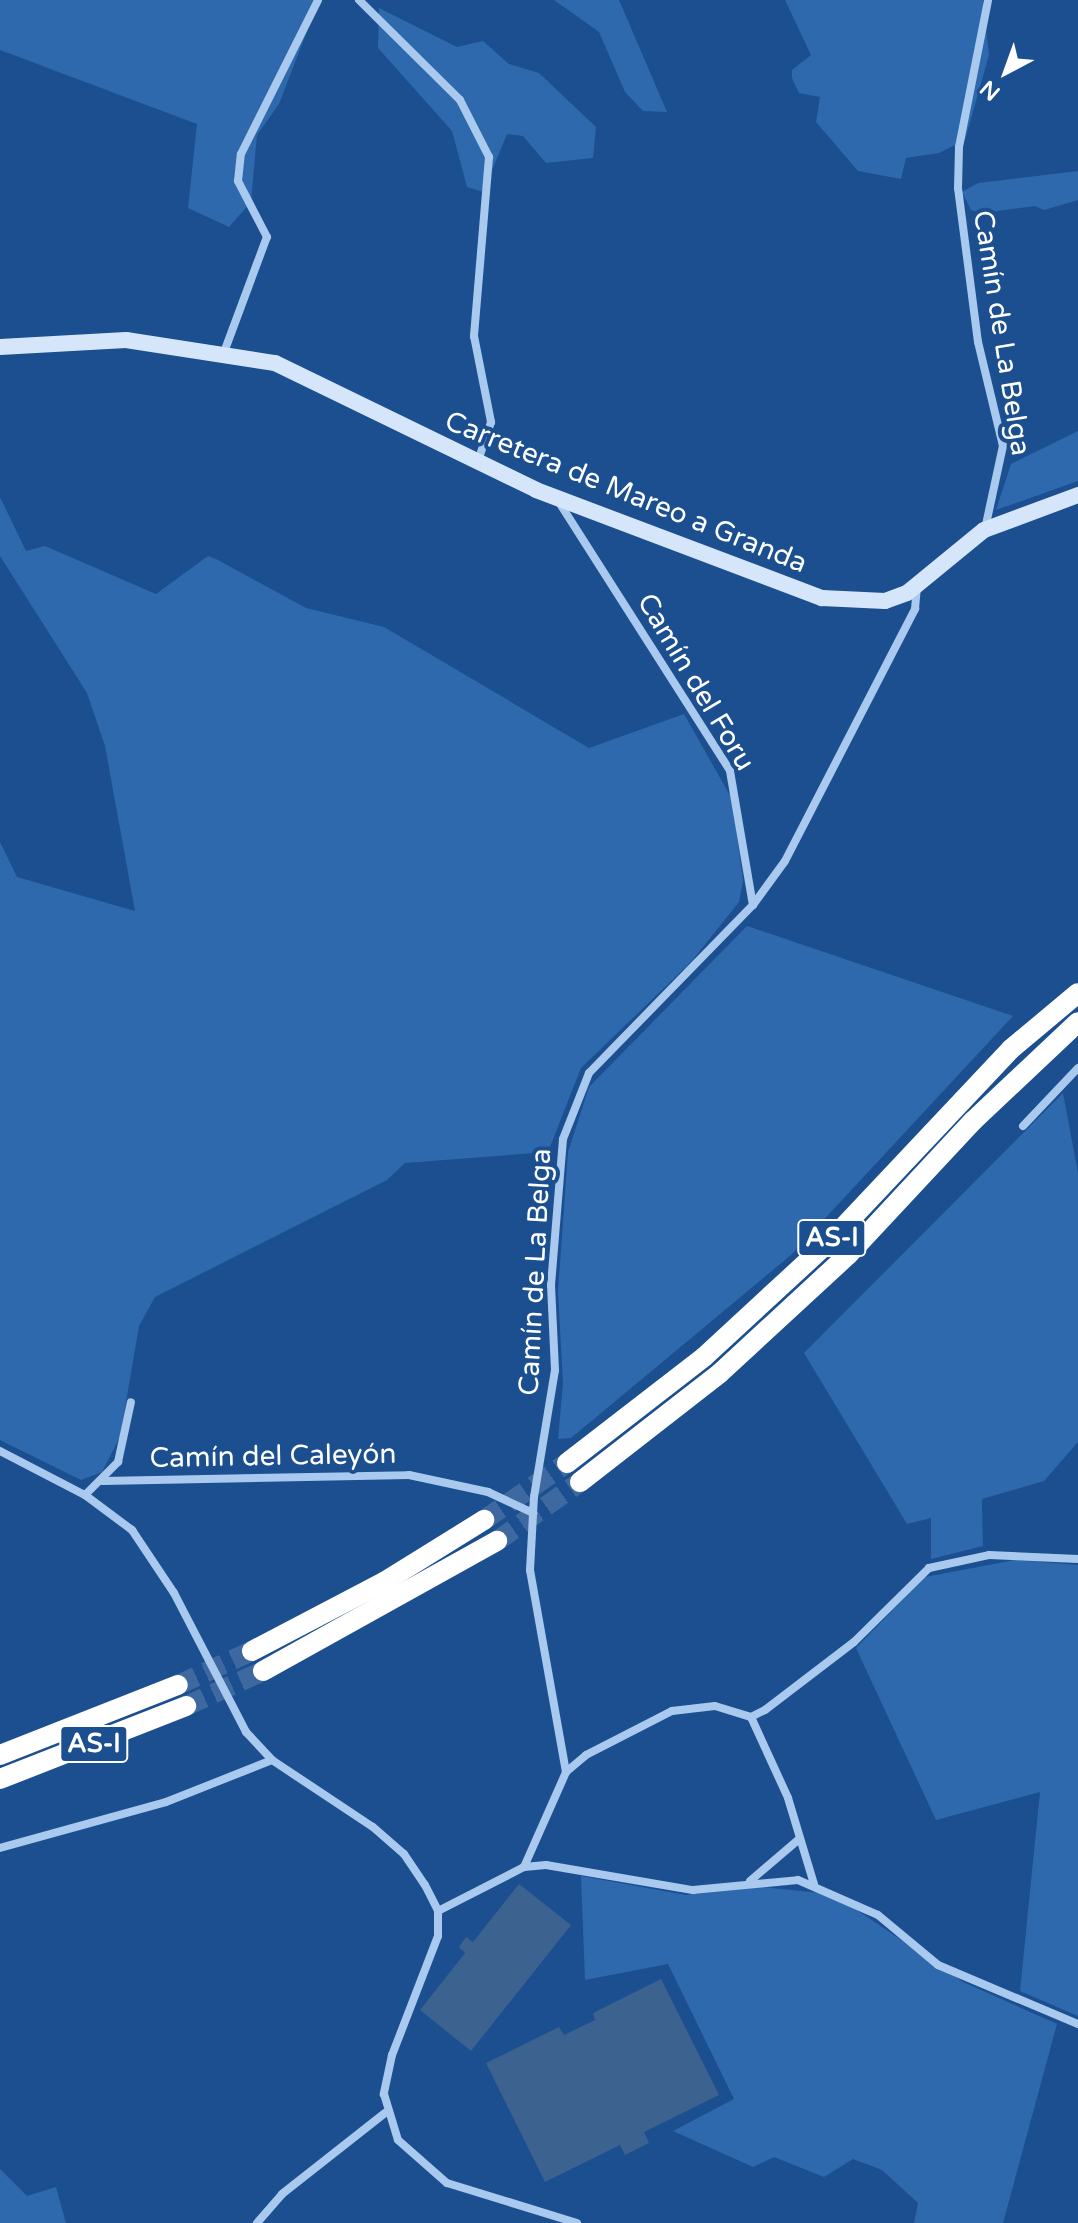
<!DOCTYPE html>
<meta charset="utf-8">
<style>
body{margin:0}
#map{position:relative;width:1078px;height:2223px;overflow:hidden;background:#1b4f8f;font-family:"Varela Round",sans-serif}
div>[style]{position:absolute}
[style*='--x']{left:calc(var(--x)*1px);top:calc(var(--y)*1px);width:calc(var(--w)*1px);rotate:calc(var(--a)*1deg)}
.green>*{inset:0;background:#2e69ad}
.water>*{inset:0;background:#3c6290}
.highway-tunnel>*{height:20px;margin-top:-10px;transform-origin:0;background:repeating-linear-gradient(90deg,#3d69a0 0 20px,transparent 0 30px)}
.street>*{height:8px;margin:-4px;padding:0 4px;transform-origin:4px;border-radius:4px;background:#a9c9ee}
.secondary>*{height:16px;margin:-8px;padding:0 8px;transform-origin:8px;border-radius:8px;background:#d6e6fa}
.highway>*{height:20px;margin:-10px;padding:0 10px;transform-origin:10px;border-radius:10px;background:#fff}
span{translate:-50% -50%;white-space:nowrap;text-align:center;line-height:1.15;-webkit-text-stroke:8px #1b4f8f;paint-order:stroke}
.shield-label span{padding:2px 6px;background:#1b4f8f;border:2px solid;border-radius:6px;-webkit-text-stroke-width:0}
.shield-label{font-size:26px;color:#fff;font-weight:700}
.street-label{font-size:28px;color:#fff}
.north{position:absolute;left:966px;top:32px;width:80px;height:80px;-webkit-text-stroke:6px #1b4f8f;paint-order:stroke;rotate:221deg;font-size:22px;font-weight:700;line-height:32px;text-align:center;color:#fff}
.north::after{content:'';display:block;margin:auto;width:28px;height:36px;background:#fff;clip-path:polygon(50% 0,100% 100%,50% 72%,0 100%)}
</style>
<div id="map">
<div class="green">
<div style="clip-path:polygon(0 0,319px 0,279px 104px,257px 135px,251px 202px,229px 227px,188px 208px,197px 124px,0 50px)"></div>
<div style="clip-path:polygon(554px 0,619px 0,667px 112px,643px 111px,625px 92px,599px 32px)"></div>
<div style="clip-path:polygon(785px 0,983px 0,989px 55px,965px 140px,939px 153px,906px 158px,901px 179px,858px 171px,816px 122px,820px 97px,799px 93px,792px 78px,792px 70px,811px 55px)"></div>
<div style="clip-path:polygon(379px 8px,457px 47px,483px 41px,509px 64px,539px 73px,596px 127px,593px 158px,546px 163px,523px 136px,507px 134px,483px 192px,467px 187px,452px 131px,378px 48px)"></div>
<div style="clip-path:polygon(1078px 171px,1078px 200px,1044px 210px,1035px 206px,981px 213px,971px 210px,962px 192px,978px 183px)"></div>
<div style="clip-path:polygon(1078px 431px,1078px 481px,996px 510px,1011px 464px)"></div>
<div style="clip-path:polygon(0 497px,26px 551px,45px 546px,156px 594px,208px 556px,216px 559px,306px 608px,384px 627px,589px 748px,684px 714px,732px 799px,743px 881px,739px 902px,691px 962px,581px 1068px,548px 1152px,405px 1163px,387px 1180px,155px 1297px,139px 1326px,120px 1437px,102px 1472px,81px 1480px,0 1440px,0 842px,17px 877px,135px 911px,105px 746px,87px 693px,0 556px)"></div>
<div style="clip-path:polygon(747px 926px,1013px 1016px,791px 1255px,571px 1438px,558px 1439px,563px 1383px,558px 1292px,568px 1152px,589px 1087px)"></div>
<div style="clip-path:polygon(1063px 1093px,1078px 1173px,1078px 1442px,1044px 1481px,982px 1499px,983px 1546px,931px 1559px,931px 1518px,907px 1524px,804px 1353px)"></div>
<div style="clip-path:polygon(1015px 1560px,1078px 1565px,1078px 2016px,1020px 1991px,1040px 1792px,936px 1820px,856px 1648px,925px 1577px)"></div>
<div style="clip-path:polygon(581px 1876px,686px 1895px,761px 1887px,820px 1893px,854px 1908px,963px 1982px,1057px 2024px,1003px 2223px,914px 2223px,918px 2203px,882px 2170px,853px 2159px,824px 2177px,774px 2157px,753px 2167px,673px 2131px,734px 2099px,668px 1964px,585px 1980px)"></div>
<div style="clip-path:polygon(0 2169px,27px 2196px,56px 2187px,66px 2223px,0 2223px)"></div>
</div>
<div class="water">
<div style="clip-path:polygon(519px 1884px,571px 1925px,471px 2051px,420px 2010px,465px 1953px,459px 1947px,466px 1937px,473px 1942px)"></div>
<div style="clip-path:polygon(661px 1979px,719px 2095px,644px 2132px,649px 2143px,625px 2155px,620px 2145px,545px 2182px,486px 2063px,559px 2027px,564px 2035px,595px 2020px,593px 2013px)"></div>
</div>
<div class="highway-tunnel">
<div style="--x:484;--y:1520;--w:101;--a:-34.5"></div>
<div style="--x:497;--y:1541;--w:102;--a:-35.4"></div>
<div style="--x:178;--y:1685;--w:81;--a:-24.7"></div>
<div style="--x:186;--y:1706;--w:85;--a:-24.4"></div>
</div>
<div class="street">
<div style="--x:359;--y:0;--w:142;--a:44.7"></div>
<div style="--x:460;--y:100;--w:64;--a:63"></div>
<div style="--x:489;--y:157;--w:180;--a:94.8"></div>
<div style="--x:474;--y:336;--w:88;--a:78.8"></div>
<div style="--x:491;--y:422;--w:44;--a:108.4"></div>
<div style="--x:223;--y:355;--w:126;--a:-69.6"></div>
<div style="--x:267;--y:237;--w:63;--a:-117.4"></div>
<div style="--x:238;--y:181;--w:27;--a:-84"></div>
<div style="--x:241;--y:154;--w:172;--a:-63.4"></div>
<div style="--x:557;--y:499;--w:322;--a:57.5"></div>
<div style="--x:730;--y:771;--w:136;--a:80.3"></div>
<div style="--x:985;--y:529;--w:85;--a:-77.8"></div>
<div style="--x:1003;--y:446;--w:107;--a:-103.5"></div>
<div style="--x:978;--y:342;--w:155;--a:-97.4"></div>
<div style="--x:958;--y:188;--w:41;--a:-88.6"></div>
<div style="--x:959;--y:147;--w:150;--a:-78.8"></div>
<div style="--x:1023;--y:1126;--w:80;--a:-46.5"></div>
<div style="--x:0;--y:1451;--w:96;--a:27.4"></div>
<div style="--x:85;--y:1495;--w:59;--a:36.7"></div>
<div style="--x:132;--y:1530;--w:76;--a:56.3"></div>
<div style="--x:174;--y:1593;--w:157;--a:62.6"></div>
<div style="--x:246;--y:1732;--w:38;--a:47"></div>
<div style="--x:272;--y:1760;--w:121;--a:33.6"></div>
<div style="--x:373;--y:1827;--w:41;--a:41.1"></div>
<div style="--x:404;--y:1854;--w:37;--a:56"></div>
<div style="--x:425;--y:1885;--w:29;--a:63"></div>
<div style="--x:438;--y:1911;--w:25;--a:90"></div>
<div style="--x:438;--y:1936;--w:128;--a:111.1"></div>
<div style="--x:392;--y:2055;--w:40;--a:102"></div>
<div style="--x:384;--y:2094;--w:48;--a:73.1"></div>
<div style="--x:398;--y:2140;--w:65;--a:41.3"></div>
<div style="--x:447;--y:2183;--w:136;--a:17.1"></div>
<div style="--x:103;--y:1481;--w:306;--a:-1.1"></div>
<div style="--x:409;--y:1475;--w:81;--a:12.1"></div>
<div style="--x:488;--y:1492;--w:50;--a:25"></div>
<div style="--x:85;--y:1495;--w:47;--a:-45"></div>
<div style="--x:118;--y:1462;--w:61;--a:-77.8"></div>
<div style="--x:751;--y:1717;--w:89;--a:65.4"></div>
<div style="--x:788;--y:1798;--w:90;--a:73.2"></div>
<div style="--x:566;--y:1772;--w:26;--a:-40"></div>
<div style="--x:586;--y:1755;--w:97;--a:-27.1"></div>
<div style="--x:672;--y:1711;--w:43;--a:-6.6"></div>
<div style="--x:715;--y:1706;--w:38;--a:17"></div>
<div style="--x:751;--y:1717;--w:16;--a:-27"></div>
<div style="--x:765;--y:1710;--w:112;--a:-37.4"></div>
<div style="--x:854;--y:1642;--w:105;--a:-44.6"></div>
<div style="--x:929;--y:1568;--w:61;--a:-12.2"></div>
<div style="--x:989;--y:1555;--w:89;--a:2.6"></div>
<div style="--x:0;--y:1848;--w:172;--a:-15.5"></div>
<div style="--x:166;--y:1802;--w:114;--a:-21.6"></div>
<div style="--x:524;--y:1867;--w:104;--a:-66.1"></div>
<div style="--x:566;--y:1772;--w:205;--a:-100.1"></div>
<div style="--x:530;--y:1570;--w:73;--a:-86.9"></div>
<div style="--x:534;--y:1497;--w:129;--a:-80.6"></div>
<div style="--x:555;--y:1370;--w:85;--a:-92.7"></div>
<div style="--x:551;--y:1285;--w:146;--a:-85.3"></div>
<div style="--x:563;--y:1139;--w:71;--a:-68.5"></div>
<div style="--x:589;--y:1073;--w:235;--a:-45.7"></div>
<div style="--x:753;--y:905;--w:54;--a:-54"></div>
<div style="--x:785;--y:861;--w:284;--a:-62.7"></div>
<div style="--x:915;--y:609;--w:23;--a:-85"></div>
<div style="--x:750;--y:1881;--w:63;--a:-40.5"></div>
<div style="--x:438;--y:1911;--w:97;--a:-27.1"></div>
<div style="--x:524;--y:1867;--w:22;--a:-5"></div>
<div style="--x:546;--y:1865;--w:149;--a:9.7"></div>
<div style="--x:693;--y:1890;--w:105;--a:-5.4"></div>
<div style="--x:798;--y:1880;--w:87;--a:23.6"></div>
<div style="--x:878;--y:1915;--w:78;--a:39.8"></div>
<div style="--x:938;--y:1965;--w:152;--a:22.9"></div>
<div style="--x:257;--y:2223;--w:38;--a:-49"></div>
<div style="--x:282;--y:2194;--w:131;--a:-38.2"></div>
</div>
<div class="secondary">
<div style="--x:0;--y:347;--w:126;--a:-3.2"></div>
<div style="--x:126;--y:340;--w:151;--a:8.8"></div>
<div style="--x:275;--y:363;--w:290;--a:25.9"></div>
<div style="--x:536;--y:490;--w:306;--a:20.7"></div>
<div style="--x:822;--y:598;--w:63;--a:2.7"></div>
<div style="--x:885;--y:601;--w:23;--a:-20"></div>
<div style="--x:907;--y:593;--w:99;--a:-39.3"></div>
<div style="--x:984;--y:530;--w:100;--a:-20.4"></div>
</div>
<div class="highway">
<div style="--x:567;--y:1463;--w:173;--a:-37.7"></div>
<div style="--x:704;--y:1357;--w:173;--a:-42.7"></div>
<div style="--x:831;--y:1240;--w:262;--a:-46.7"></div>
<div style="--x:1011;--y:1049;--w:87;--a:-39.9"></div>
<div style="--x:580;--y:1482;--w:177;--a:-37.9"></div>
<div style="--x:720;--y:1373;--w:174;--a:-42.7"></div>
<div style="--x:848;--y:1255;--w:183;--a:-47"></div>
<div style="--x:973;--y:1121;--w:144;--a:-43.3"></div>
<div style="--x:252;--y:1651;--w:149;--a:-27.6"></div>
<div style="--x:384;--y:1582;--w:118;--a:-31.8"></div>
<div style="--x:263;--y:1671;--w:268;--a:-29.1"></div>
<div style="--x:0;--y:1755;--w:191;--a:-21.5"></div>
<div style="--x:0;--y:1779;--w:200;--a:-21.4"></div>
</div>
<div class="shield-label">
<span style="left:832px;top:1238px">AS-I</span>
<span style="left:94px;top:1744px">AS-I</span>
</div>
<div class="street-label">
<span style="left:1002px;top:333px;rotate:81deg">Camín de La Belga</span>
<span style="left:626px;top:492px;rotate:22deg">Carretera de Mareo a Granda</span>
<span style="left:696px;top:682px;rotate:59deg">Camín del Foru</span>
<span style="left:535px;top:1272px;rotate:-87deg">Camín de La Belga</span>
<span style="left:273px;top:1456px;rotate:-1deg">Camín del Caleyón</span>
</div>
<div class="north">N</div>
</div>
